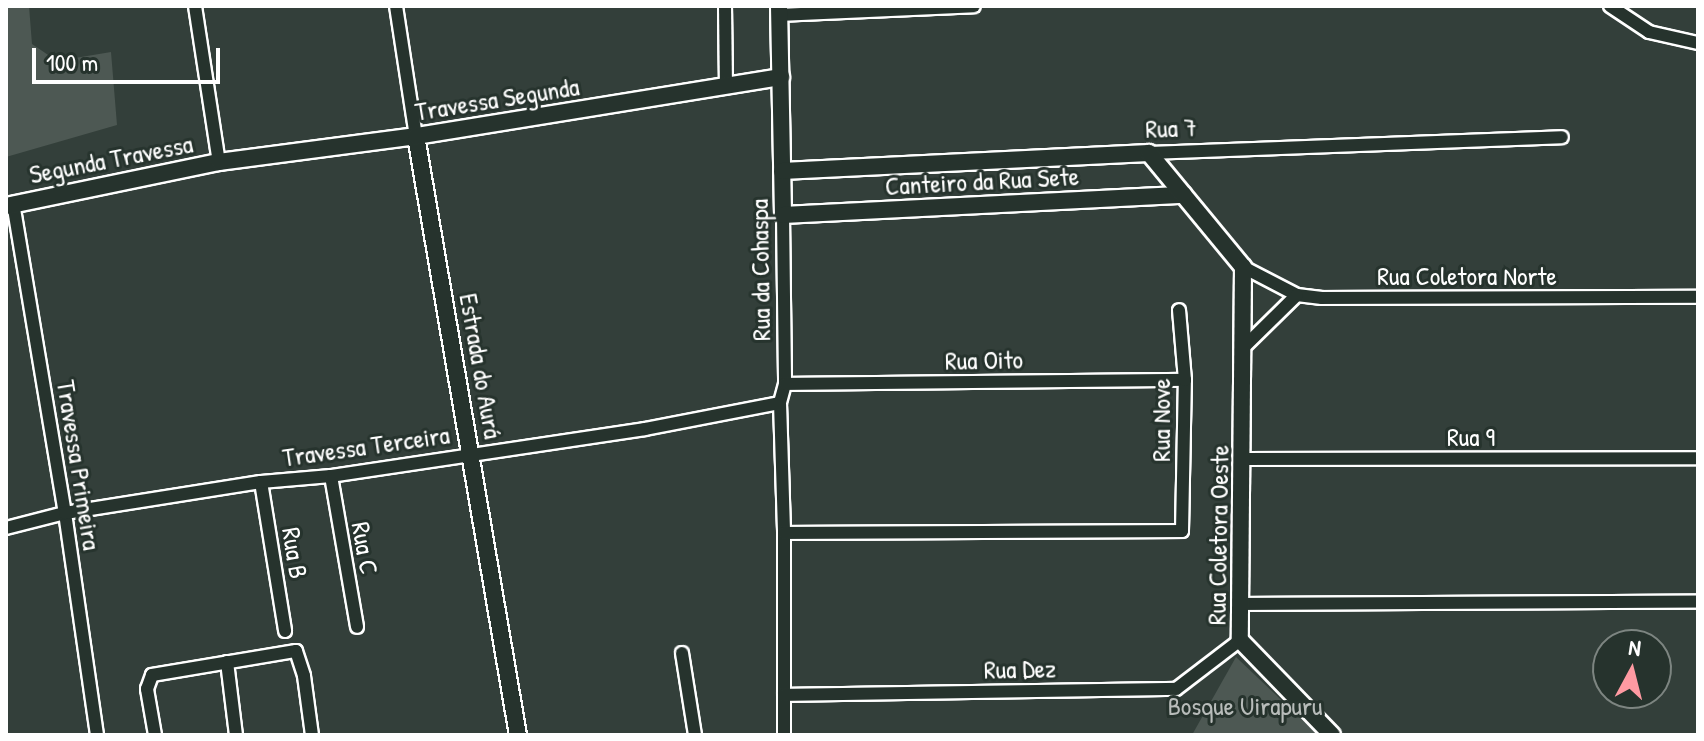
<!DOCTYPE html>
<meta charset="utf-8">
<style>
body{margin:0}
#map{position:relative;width:1704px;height:741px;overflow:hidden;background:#333f3a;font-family:"Patrick Hand",sans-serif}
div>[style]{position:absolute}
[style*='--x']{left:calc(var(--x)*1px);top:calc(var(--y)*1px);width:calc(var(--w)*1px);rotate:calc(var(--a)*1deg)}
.green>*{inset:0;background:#4d5853}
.roads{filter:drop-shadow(2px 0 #fff) drop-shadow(-2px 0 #fff) drop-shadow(0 2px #fff) drop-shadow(0 -2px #fff)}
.minor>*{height:12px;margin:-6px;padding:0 6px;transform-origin:6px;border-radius:6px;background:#26332d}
.tertiary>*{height:16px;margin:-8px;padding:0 8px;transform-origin:8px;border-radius:8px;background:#26332d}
span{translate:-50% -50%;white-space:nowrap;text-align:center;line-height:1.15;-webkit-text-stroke:6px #26332d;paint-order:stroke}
.street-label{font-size:26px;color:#fff}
.park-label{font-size:26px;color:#b8bcba}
.frame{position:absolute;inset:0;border:8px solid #fff;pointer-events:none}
.north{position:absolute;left:1592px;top:629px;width:80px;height:80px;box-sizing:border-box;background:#26332d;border:2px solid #7d8581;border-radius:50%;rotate:7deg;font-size:22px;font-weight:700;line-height:32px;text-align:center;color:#fff}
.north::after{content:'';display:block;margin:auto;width:28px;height:36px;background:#ff9aa2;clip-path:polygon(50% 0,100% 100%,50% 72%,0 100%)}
.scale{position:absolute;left:32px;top:48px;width:188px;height:36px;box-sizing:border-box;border:4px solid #fff;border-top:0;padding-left:10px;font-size:24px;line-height:28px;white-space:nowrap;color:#fff;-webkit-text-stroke:6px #26332d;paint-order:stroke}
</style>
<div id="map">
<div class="green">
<div style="clip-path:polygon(6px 6px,29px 6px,32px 44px,57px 61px,111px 52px,117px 125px,6px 157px)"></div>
<div style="clip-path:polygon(1236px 657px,1318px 735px,1192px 735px)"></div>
</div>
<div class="roads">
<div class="minor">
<div style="--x:195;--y:6;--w:158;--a:81.3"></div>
<div style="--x:396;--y:6;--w:132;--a:81.3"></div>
<div style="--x:725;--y:6;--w:81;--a:89.3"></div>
<div style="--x:1610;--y:6;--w:47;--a:33.7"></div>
<div style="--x:1649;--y:32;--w:50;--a:12.7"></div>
<div style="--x:779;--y:15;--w:195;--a:-2.6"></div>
<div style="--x:1149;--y:153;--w:413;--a:-2.2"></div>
<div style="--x:13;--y:203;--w:314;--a:80.5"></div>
<div style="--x:65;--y:513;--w:224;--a:81.8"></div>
<div style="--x:783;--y:215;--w:169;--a:89.3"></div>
<div style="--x:785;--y:384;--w:20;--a:105"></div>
<div style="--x:780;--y:403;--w:130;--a:88.2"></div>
<div style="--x:784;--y:533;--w:202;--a:90"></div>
<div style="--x:1243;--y:267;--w:61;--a:27.4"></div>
<div style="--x:1297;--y:295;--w:25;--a:7"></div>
<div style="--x:1322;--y:298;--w:376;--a:-0.2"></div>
<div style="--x:1244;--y:347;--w:74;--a:-44.5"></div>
<div style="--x:785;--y:384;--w:400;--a:-0.6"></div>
<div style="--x:1243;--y:459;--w:455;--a:-0.1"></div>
<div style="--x:331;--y:476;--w:153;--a:80.2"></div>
<div style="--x:261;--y:482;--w:151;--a:80.8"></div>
<div style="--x:6;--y:528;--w:61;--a:-14.3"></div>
<div style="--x:65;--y:513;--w:198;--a:-9"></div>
<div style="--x:261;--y:482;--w:70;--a:-4.9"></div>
<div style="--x:331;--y:476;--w:317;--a:-8.5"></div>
<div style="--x:645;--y:429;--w:137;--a:-10.9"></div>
<div style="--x:784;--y:533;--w:398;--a:-0.3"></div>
<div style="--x:1182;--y:531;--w:151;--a:-88.9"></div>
<div style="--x:1185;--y:380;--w:70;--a:-94.9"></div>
<div style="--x:1241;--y:604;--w:457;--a:-0.3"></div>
<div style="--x:682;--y:653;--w:83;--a:81"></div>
<div style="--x:227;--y:662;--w:74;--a:83"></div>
<div style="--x:784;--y:695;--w:392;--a:-0.9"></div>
<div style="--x:1176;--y:689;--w:81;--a:-37.4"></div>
<div style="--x:155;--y:735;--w:47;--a:-99.9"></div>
<div style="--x:147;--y:689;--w:15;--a:-70"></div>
<div style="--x:152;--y:675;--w:146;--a:-9.5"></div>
<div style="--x:296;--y:651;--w:26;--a:72"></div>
<div style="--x:304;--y:676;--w:60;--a:82.3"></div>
</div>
<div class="tertiary">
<div style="--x:779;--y:6;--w:209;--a:88.9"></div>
<div style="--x:783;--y:215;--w:401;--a:-2.9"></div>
<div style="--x:416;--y:136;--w:608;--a:80.34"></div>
<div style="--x:782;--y:171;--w:367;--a:-2.8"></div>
<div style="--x:1149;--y:153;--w:148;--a:50.5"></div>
<div style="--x:1243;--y:267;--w:373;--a:90.5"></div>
<div style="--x:1240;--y:640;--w:132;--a:45.9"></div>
<div style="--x:6;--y:206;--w:217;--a:-11.7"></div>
<div style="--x:219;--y:162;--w:199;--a:-7.5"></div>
<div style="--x:416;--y:136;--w:370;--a:-9.2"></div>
</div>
</div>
<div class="street-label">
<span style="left:497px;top:99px;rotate:-9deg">Travessa Segunda</span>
<span style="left:1171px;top:128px;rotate:-2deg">Rua 7</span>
<span style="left:111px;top:159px;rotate:-11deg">Segunda Travessa</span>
<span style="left:982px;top:181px;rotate:-3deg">Canteiro da Rua Sete</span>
<span style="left:760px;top:270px;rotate:-91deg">Rua da Cohaspa</span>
<span style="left:1467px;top:276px">Rua Coletora Norte</span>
<span style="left:984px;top:360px;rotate:-1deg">Rua Oito</span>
<span style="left:481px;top:366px;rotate:80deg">Estrada do Aurá</span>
<span style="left:1161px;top:420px;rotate:-90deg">Rua Nove</span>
<span style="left:1471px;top:437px">Rua 9</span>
<span style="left:366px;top:446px;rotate:-8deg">Travessa Terceira</span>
<span style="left:79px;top:465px;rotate:81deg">Travessa Primeira</span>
<span style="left:1218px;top:535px;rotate:-89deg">Rua Coletora Oeste</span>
<span style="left:365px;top:548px;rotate:80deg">Rua C</span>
<span style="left:295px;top:553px;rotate:81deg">Rua B</span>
<span style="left:1020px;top:669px;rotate:-1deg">Rua Dez</span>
</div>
<div class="park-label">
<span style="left:1245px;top:706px">Bosque Uirapuru</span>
</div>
<div class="frame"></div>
<div class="north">N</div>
<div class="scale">100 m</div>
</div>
